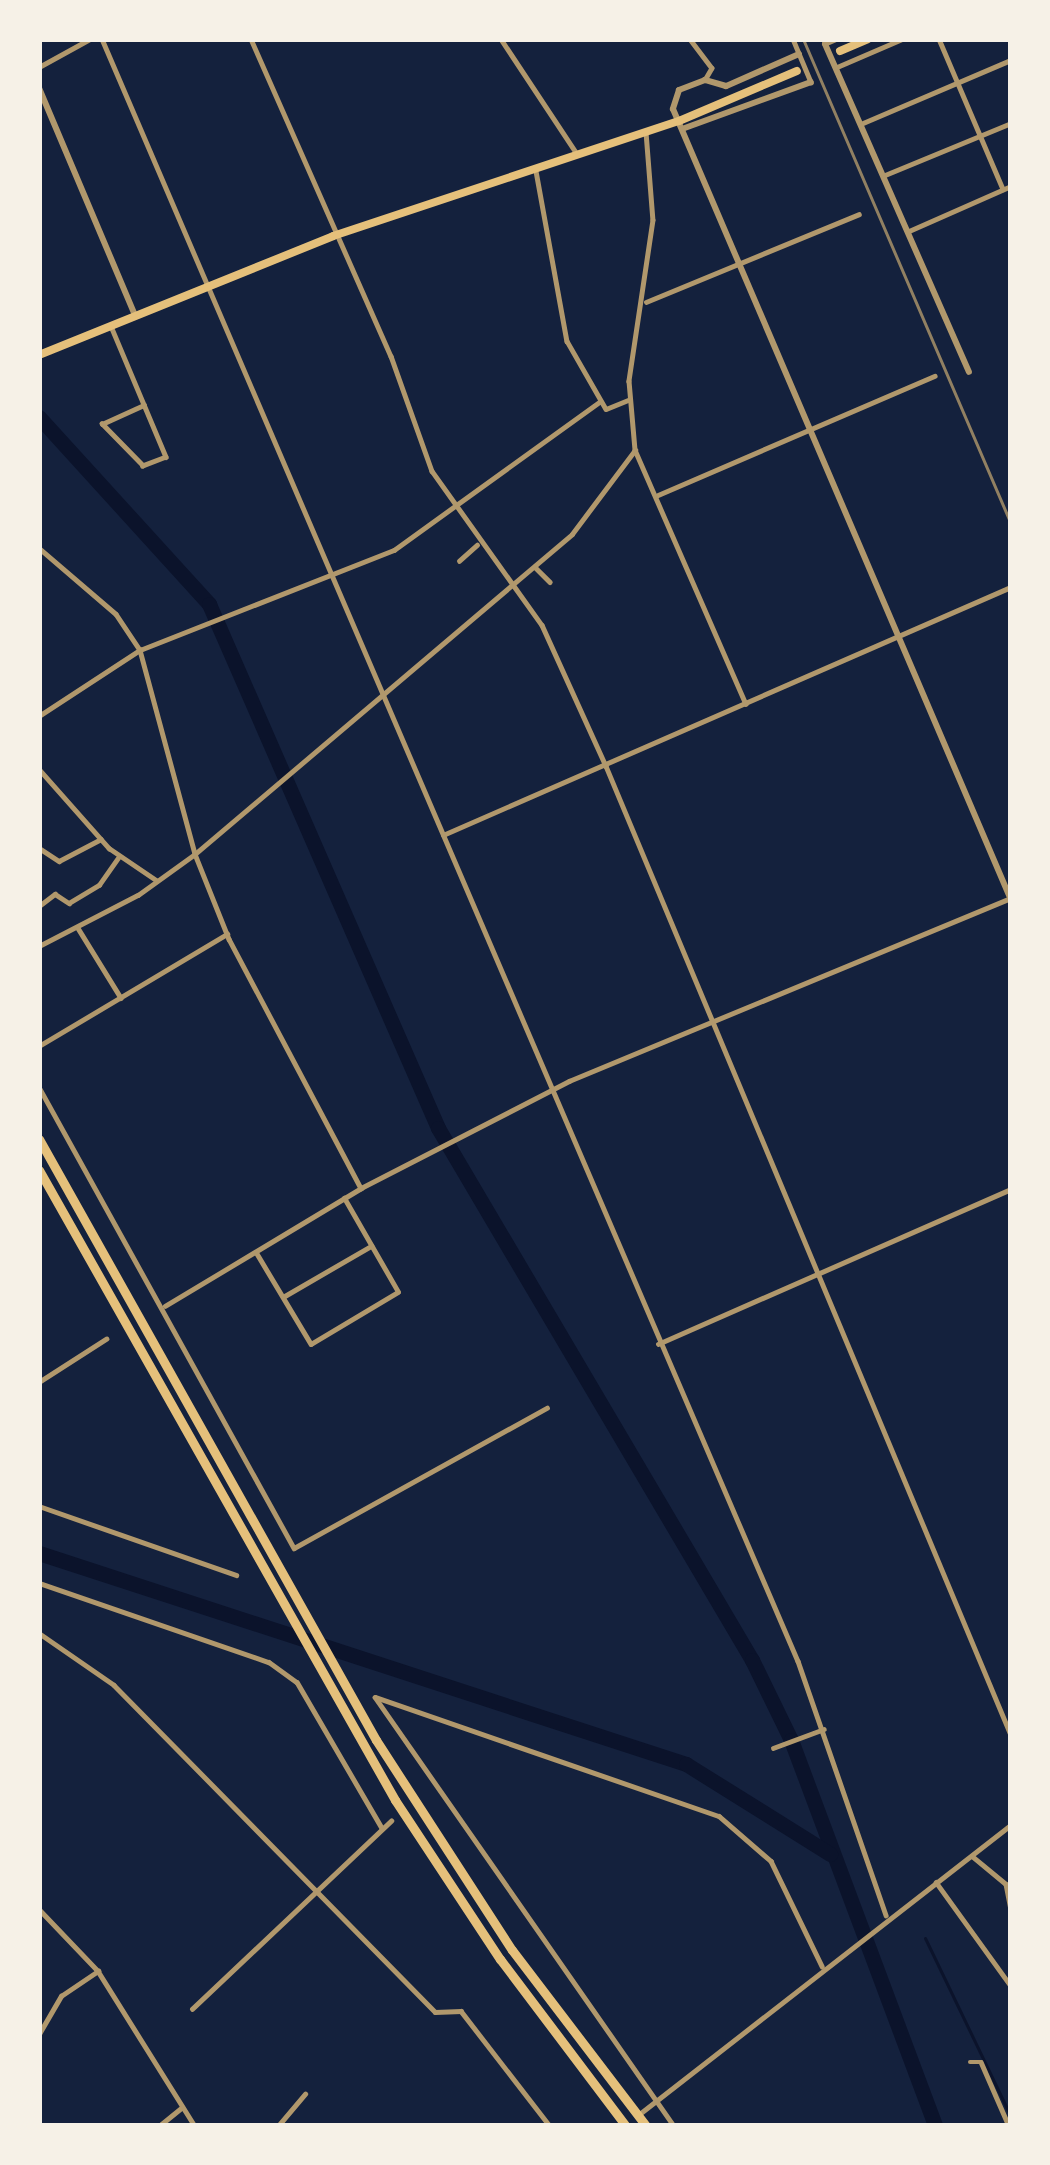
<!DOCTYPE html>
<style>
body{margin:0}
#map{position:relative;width:1050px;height:2165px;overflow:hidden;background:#14213d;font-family:"Playfair Display",serif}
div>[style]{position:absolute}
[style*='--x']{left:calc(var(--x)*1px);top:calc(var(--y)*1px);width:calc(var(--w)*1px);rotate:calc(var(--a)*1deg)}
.stream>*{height:3px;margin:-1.5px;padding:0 1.5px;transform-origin:1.5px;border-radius:1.5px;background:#0b132b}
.river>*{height:15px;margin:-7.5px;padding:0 7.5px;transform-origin:7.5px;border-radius:7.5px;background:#0b132b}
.minor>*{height:4.5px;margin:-2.25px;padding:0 2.25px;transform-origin:2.25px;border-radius:2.25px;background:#b1986c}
.tertiary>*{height:6px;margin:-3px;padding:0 3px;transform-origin:3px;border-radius:3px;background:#b1986c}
.primary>*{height:8px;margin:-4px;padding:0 4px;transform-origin:4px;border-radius:4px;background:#e5c07b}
.motorway>*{height:9px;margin:-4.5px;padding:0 4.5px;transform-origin:4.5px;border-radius:4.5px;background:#e5c07b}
.rail>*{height:3px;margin:-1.5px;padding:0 1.5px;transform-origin:1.5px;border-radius:1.5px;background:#918062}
span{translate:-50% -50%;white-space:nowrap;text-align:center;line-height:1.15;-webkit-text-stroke:12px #f6f1e7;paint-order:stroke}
.frame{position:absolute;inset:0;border:42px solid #f6f1e7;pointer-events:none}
</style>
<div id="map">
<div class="stream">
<div style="--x:925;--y:1938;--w:199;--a:64.3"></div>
</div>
<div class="river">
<div style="--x:39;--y:417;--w:253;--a:47.7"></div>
<div style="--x:209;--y:604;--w:572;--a:66.39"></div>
<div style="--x:438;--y:1128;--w:618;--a:59.45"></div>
<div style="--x:752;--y:1660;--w:89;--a:64"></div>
<div style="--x:791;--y:1740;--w:412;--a:69.5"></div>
<div style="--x:39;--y:1553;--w:681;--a:18.06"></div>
<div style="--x:686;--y:1764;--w:170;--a:32"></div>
</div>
<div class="minor">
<div style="--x:102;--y:39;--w:1765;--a:66.78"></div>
<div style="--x:798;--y:1661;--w:269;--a:70.9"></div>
<div style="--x:251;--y:39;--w:347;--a:66.2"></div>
<div style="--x:391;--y:356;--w:122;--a:70.4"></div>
<div style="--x:432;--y:471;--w:189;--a:54.5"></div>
<div style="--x:542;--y:625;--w:155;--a:65.6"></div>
<div style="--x:606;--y:766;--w:1050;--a:67.32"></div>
<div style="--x:501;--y:39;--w:138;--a:56.5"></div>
<div style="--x:690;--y:39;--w:36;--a:53"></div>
<div style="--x:712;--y:68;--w:14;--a:120"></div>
<div style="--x:793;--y:39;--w:47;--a:67.3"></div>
<div style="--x:939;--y:39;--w:163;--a:66.9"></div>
<div style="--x:39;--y:67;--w:58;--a:-28.8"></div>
<div style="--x:837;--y:67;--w:71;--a:-23.3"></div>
<div style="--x:863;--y:123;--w:161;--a:-23.1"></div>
<div style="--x:646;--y:132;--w:88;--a:85.5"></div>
<div style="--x:653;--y:220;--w:163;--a:98.5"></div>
<div style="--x:629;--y:381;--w:69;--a:85"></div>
<div style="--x:635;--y:450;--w:277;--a:66.4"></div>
<div style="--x:536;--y:171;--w:173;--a:79.7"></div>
<div style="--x:567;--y:341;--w:78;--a:60.2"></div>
<div style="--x:606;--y:409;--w:24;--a:-22"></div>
<div style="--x:885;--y:175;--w:136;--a:-22.4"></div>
<div style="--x:909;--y:231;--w:111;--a:-23.8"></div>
<div style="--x:646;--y:302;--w:230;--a:-22.4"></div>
<div style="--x:111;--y:326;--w:142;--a:67.2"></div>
<div style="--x:166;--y:457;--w:25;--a:159"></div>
<div style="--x:143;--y:466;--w:59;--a:-134.3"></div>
<div style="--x:102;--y:424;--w:46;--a:-24.3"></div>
<div style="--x:658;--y:495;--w:301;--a:-23.3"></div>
<div style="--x:39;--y:548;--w:101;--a:40.6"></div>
<div style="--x:116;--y:614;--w:43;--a:56.3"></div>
<div style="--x:140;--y:650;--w:211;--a:74.9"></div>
<div style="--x:195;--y:854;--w:92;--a:68.2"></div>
<div style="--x:229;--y:939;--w:282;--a:62.1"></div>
<div style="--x:459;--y:561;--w:24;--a:-42"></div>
<div style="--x:535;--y:567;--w:21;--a:45"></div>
<div style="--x:39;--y:716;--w:121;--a:-33.2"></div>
<div style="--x:140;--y:650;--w:273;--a:-21.5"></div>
<div style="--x:394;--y:550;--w:253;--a:-35.8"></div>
<div style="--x:39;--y:769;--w:106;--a:48.5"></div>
<div style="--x:109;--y:848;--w:57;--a:34.2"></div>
<div style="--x:443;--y:835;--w:620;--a:-23.59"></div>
<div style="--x:39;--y:848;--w:24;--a:33"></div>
<div style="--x:59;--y:861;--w:47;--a:-27.6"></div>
<div style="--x:39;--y:906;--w:20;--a:-37"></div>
<div style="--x:55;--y:894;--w:17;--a:33"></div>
<div style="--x:69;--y:903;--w:35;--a:-31"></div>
<div style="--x:99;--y:885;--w:35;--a:-55"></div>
<div style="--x:78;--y:928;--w:82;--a:58.4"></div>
<div style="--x:39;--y:946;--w:111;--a:-27.3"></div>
<div style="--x:138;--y:895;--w:70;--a:-35.7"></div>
<div style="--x:195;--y:854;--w:494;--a:-40.3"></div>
<div style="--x:572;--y:534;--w:105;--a:-53.1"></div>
<div style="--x:39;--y:1046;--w:219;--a:-30.8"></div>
<div style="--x:39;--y:1087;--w:527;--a:61.05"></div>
<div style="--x:294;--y:1548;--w:289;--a:-29"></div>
<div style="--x:256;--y:1252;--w:107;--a:59.1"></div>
<div style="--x:311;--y:1344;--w:101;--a:-30.9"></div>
<div style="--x:398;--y:1292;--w:108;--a:-119.9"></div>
<div style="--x:283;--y:1297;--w:102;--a:-30.1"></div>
<div style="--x:165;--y:1306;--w:229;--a:-31"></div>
<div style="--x:361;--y:1188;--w:234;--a:-27.2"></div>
<div style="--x:569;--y:1081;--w:478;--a:-22.5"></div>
<div style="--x:658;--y:1344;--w:386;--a:-23.7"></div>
<div style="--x:39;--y:1382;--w:80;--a:-32.7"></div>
<div style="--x:39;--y:1506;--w:209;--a:19.3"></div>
<div style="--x:39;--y:1583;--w:243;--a:19"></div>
<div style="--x:269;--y:1662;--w:34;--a:36"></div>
<div style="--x:297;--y:1682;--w:169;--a:59.8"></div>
<div style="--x:39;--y:1633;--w:91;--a:34.7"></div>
<div style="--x:114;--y:1685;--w:458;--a:45.5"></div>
<div style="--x:435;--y:2012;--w:26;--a:-2"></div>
<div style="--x:461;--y:2011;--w:145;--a:52.3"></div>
<div style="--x:375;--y:1697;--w:364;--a:19.1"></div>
<div style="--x:719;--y:1816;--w:69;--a:40.9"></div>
<div style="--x:771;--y:1861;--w:117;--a:64.1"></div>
<div style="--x:375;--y:1697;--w:523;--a:55.12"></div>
<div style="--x:773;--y:1748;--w:54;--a:-20.4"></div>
<div style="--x:972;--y:1856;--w:44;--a:39.5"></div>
<div style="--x:1006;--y:1884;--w:25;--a:79"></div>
<div style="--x:936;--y:1882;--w:128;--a:54.2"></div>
<div style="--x:39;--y:1909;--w:86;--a:46.4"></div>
<div style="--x:98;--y:1971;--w:183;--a:58"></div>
<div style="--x:192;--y:2009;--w:274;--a:-43.4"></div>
<div style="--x:39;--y:2034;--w:44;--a:-59.9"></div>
<div style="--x:61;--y:1996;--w:45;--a:-34"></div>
<div style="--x:970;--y:2062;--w:11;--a:0"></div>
<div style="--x:981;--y:2062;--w:70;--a:66.4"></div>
<div style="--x:642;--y:2112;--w:467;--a:-37.9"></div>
<div style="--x:159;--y:2126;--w:28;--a:-39"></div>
<div style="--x:278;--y:2126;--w:42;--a:-49.8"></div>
</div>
<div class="tertiary">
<div style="--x:836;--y:39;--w:12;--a:156"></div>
<div style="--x:825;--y:44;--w:358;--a:66.3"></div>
<div style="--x:799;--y:54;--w:80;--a:156.3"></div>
<div style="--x:726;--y:86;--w:22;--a:-164"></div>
<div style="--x:705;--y:80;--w:28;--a:159"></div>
<div style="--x:679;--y:90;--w:20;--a:108"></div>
<div style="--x:673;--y:109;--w:860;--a:66.86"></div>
<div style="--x:39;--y:88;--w:246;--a:67.1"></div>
<div style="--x:682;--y:129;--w:137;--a:-20"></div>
</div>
<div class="primary">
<div style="--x:840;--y:51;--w:30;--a:-23"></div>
<div style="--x:39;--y:355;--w:317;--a:-22"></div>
<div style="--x:333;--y:236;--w:365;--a:-18.4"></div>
<div style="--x:679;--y:121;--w:128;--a:-23"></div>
</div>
<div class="motorway">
<div style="--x:39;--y:1139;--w:689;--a:60.72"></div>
<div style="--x:376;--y:1740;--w:250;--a:57.1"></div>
<div style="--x:512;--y:1950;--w:221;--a:52.7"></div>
<div style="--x:39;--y:1170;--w:724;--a:60.53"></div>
<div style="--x:395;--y:1800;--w:191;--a:56.6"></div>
<div style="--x:500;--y:1959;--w:209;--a:53"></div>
</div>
<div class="rail">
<div style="--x:803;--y:39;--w:528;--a:66.79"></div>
</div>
<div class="frame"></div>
</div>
